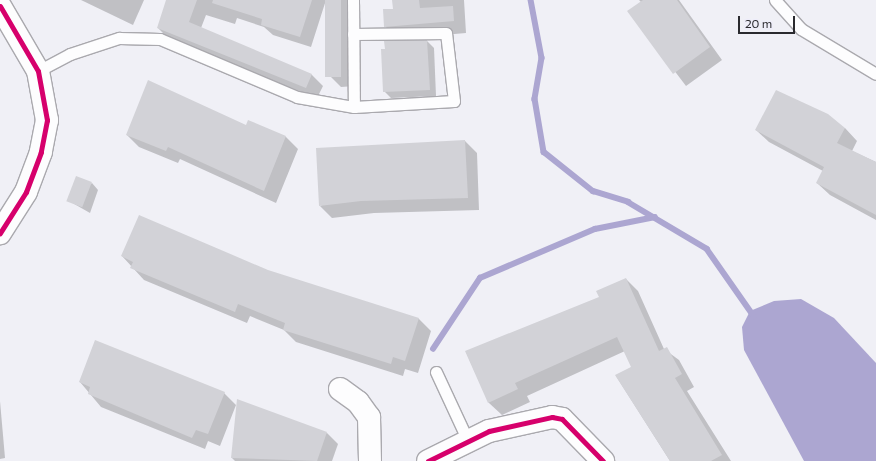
<!DOCTYPE html>
<style>
body{margin:0}
#map{position:relative;width:876px;height:461px;overflow:hidden;background:#f0f0f6;font-family:Commissioner,sans-serif}
div>[style]{position:absolute}
[style*='--x']{left:calc(var(--x)*1px);top:calc(var(--y)*1px);width:calc(var(--w)*1px);rotate:calc(var(--a)*1deg)}
.water>*{inset:0;background:#aca6d1}
.shadow>*{inset:0;background:#0003}
.stream>*{height:5.5px;margin:-2.75px;padding:0 2.75px;transform-origin:2.75px;border-radius:2.75px;background:#aca6d1}
.building>*{inset:0;background:#d2d2d7;transform-origin:0 0}
.roads{filter:drop-shadow(1px 0 #aaa9ae) drop-shadow(-1px 0 #aaa9ae) drop-shadow(0 1px #aaa9ae) drop-shadow(0 -1px #aaa9ae)}
.lane>*{height:11px;margin:-5.5px;padding:0 5.5px;transform-origin:5.5px;border-radius:5.5px;background:#fdfdfe}
.street>*{height:22px;margin:-11px;padding:0 11px;transform-origin:11px;border-radius:11px;background:#fdfdfe}
.cycleway>*{height:5px;margin:-2.5px;padding:0 2.5px;transform-origin:2.5px;border-radius:2.5px;background:#d6006c}
span{translate:-50% -50%;white-space:nowrap;text-align:center;line-height:1.15;-webkit-text-stroke:3.5px #eeedf9;paint-order:stroke}
.scale{position:absolute;left:738px;top:16px;width:57px;height:18px;box-sizing:border-box;border:2px solid #2a2a2e;border-top:0;padding-left:5px;font-size:12px;line-height:14px;white-space:nowrap;color:#2a2a2e;-webkit-text-stroke:3px #eeedf9;paint-order:stroke}
</style>
<div id="map">
<div class="water">
<div style="clip-path:polygon(801px 299px,834px 318px,876px 363px,876px 461px,804px 461px,744px 350px,742px 327px,750px 311px,774px 301px)"></div>
</div>
<div class="shadow">
<div style="clip-path:polygon(81px 0,144px 0,133px 25px)"></div>
<div style="clip-path:polygon(168px 0,326px 0,311px 47px,273px 35px,264px 27px,237px 18px,235px 24px,206px 15px,201px 28px,312px 75px,323px 86px,317px 98px,169px 39px,158px 28px)"></div>
<div style="clip-path:polygon(326px 0,350px 0,355px 86px,341px 87px,331px 77px)"></div>
<div style="clip-path:polygon(393px 0,464px 0,466px 33px,397px 39px,385px 26px,394px 10px)"></div>
<div style="clip-path:polygon(639px 0,679px 0,722px 60px,686px 86px,629px 11px,641px 2px)"></div>
<div style="clip-path:polygon(427px 41px,434px 48px,436px 96px,391px 98px,384px 91px,386px 50px)"></div>
<div style="clip-path:polygon(249px 122px,286px 137px,298px 149px,276px 203px,180px 159px,178px 163px,139px 147px,127px 135px,247px 127px)"></div>
<div style="clip-path:polygon(845px 128px,857px 141px,852px 151px,876px 162px,876px 220px,830px 195px,817px 183px,823px 171px,769px 142px,756px 130px)"></div>
<div style="clip-path:polygon(465px 141px,477px 153px,479px 210px,374px 213px,332px 218px,320px 206px)"></div>
<div style="clip-path:polygon(92px 183px,98px 190px,90px 213px,69px 201px)"></div>
<div style="clip-path:polygon(122px 256px,268px 271px,419px 319px,431px 331px,418px 373px,405px 369px,403px 376px,296px 342px,284px 330px,250px 316px,247px 323px,144px 280px)"></div>
<div style="clip-path:polygon(626px 279px,638px 291px,664px 349px,679px 360px,694px 387px,687px 391px,731px 461px,670px 461px,616px 376px,632px 367px,625px 351px,527px 396px,530px 402px,502px 415px,489px 403px,466px 352px,600px 298px)"></div>
<div style="clip-path:polygon(80px 382px,224px 393px,236px 405px,220px 446px,208px 441px,205px 449px,101px 407px)"></div>
<div style="clip-path:polygon(0 401px,5px 458px,0 459px)"></div>
<div style="clip-path:polygon(327px 433px,338px 444px,332px 461px,235px 461px,232px 458px)"></div>
</div>
<div class="stream">
<div style="--x:531;--y:0;--w:59;--a:79.3"></div>
<div style="--x:542;--y:58;--w:42;--a:99.7"></div>
<div style="--x:535;--y:99;--w:54;--a:80.4"></div>
<div style="--x:544;--y:152;--w:63;--a:38.5"></div>
<div style="--x:593;--y:191;--w:37;--a:17"></div>
<div style="--x:628;--y:202;--w:92;--a:30.7"></div>
<div style="--x:707;--y:249;--w:82;--a:55"></div>
<div style="--x:433;--y:349;--w:85;--a:-56.5"></div>
<div style="--x:480;--y:278;--w:125;--a:-23.1"></div>
<div style="--x:595;--y:229;--w:61;--a:-11.3"></div>
</div>
<div class="building">
<div style="clip-path:polygon(166px 0,197px 0,189px 22px,312px 74px,306px 88px,157px 28px)"></div>
<div style="clip-path:polygon(213px 0,312px 0,300px 37px,261px 25px,262px 19px,212px 3px)"></div>
<div style="left:325px;top:0;width:16px;height:77px"></div>
<div style="clip-path:polygon(392px 0,419px 0,420px 8px,453px 6px,454px 21px,384px 27px,383px 9px,393px 9px)"></div>
<div style="clip-path:polygon(643px 0,677px 0,710px 47px,673px 74px,627px 11px)"></div>
<div style="clip-path:polygon(427px 40px,430px 90px,383px 92px,381px 49px,385px 49px,384px 41px)"></div>
<div style="clip-path:polygon(148px 80px,246px 125px,248px 120px,286px 136px,264px 191px,168px 147px,166px 151px,126px 135px)"></div>
<div style="clip-path:polygon(776px 90px,828px 114px,845px 128px,837px 143px,876px 162px,876px 215px,816px 183px,824px 167px,755px 130px)"></div>
<div style="clip-path:polygon(465px 140px,468px 198px,361px 201px,319px 206px,316px 148px)"></div>
<div style="left:76px;top:176px;width:17px;height:27px;rotate:21deg"></div>
<div style="clip-path:polygon(139px 215px,268px 270px,419px 318px,405px 361px,393px 357px,391px 364px,283px 330px,285px 323px,238px 304px,235px 312px,130px 268px,133px 262px,121px 256px)"></div>
<div style="clip-path:polygon(626px 278px,659px 351px,667px 347px,682px 374px,675px 378px,722px 455px,711px 461px,670px 461px,615px 375px,631px 367px,617px 337px,515px 383px,518px 389px,488px 403px,465px 351px,599px 297px,596px 291px)"></div>
<div style="clip-path:polygon(95px 340px,225px 392px,208px 434px,196px 430px,192px 438px,88px 394px,90px 387px,79px 382px)"></div>
<div style="clip-path:polygon(237px 399px,327px 432px,317px 461px,231px 458px)"></div>
</div>
<div class="roads">
<div class="lane">
<div style="--x:353;--y:0;--w:107;--a:89.5"></div>
<div style="--x:775;--y:0;--w:39;--a:48"></div>
<div style="--x:801;--y:29;--w:87;--a:31"></div>
<div style="--x:38;--y:71;--w:36;--a:-28"></div>
<div style="--x:70;--y:54;--w:52;--a:-18.1"></div>
<div style="--x:119;--y:38;--w:41;--a:1.4"></div>
<div style="--x:160;--y:39;--w:149;--a:22.9"></div>
<div style="--x:297;--y:97;--w:58;--a:10"></div>
<div style="--x:354;--y:107;--w:100;--a:-3.4"></div>
<div style="--x:454;--y:101;--w:68;--a:-96.7"></div>
<div style="--x:446;--y:33;--w:93;--a:179.4"></div>
<div style="--x:436;--y:372;--w:76;--a:65.1"></div>
</div>
<div class="street">
<div style="--x:0;--y:6;--w:75;--a:59.7"></div>
<div style="--x:38;--y:71;--w:50;--a:79.6"></div>
<div style="--x:47;--y:120;--w:33;--a:101"></div>
<div style="--x:41;--y:152;--w:43;--a:110.6"></div>
<div style="--x:26;--y:192;--w:49;--a:122.4"></div>
<div style="--x:340;--y:389;--w:22;--a:36"></div>
<div style="--x:358;--y:402;--w:19;--a:54"></div>
<div style="--x:369;--y:417;--w:44;--a:88.7"></div>
<div style="--x:428;--y:461;--w:68;--a:-26.2"></div>
<div style="--x:489;--y:431;--w:65;--a:-12.5"></div>
<div style="--x:552;--y:417;--w:10;--a:11"></div>
<div style="--x:562;--y:419;--w:59;--a:45.7"></div>
</div>
</div>
<div class="cycleway">
<div style="--x:0;--y:6;--w:75;--a:59.7"></div>
<div style="--x:38;--y:71;--w:50;--a:79.6"></div>
<div style="--x:47;--y:120;--w:33;--a:101"></div>
<div style="--x:41;--y:152;--w:43;--a:110.6"></div>
<div style="--x:26;--y:192;--w:49;--a:122.4"></div>
<div style="--x:428;--y:461;--w:68;--a:-26.2"></div>
<div style="--x:489;--y:431;--w:65;--a:-12.5"></div>
<div style="--x:552;--y:417;--w:10;--a:11"></div>
<div style="--x:562;--y:419;--w:59;--a:45.7"></div>
</div>
<div class="scale">20 m</div>
</div>
